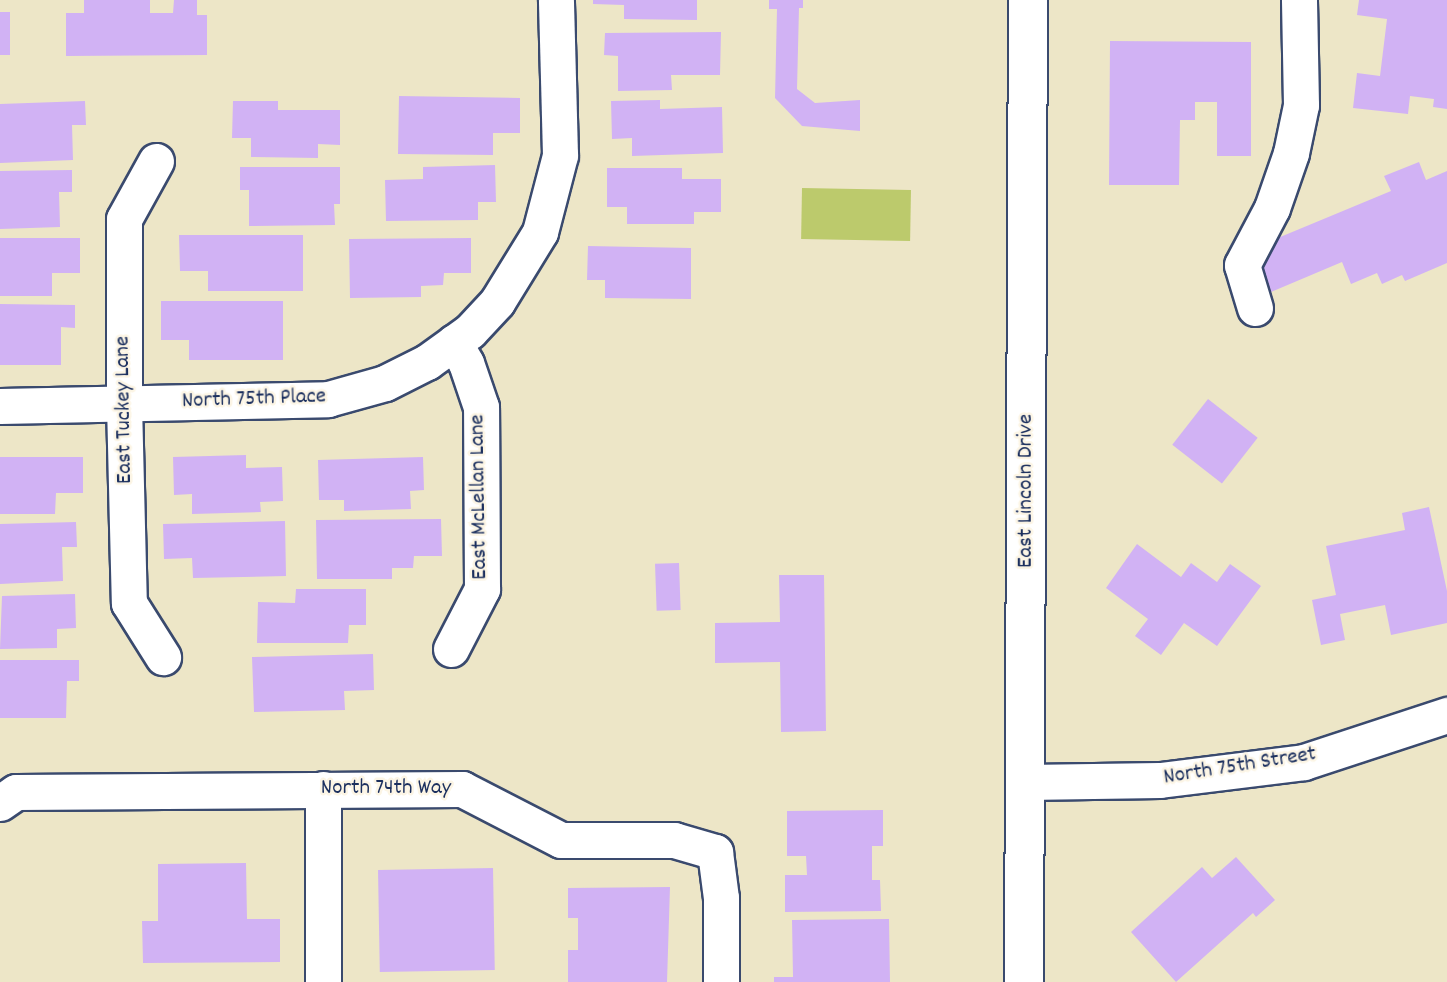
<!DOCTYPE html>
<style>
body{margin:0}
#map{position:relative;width:1447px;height:982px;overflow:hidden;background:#ede6c7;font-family:Dekko,sans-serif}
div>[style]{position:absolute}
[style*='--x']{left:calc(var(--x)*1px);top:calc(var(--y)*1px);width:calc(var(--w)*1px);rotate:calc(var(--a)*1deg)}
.green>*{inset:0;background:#bcca6c;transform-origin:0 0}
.building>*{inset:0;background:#d1b2f4;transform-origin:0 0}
.roads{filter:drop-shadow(2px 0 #3a4a6e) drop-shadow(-2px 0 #3a4a6e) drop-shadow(0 2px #3a4a6e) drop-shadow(0 -2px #3a4a6e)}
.minor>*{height:35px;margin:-17.5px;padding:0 17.5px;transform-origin:17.5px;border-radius:17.5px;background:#fff}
.major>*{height:38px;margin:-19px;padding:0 19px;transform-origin:19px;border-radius:19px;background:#fff}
span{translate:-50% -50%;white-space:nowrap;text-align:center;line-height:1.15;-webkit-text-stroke:5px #fcf5e5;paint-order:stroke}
.street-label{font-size:23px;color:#1b2f5e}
</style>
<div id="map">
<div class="green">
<div style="left:802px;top:188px;width:109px;height:51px;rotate:1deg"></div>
</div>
<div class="building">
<div style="clip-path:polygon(84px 0,150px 0,150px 13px,173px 13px,174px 0,197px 0,197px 15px,207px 15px,207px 55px,66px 56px,66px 13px,84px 13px)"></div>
<div style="clip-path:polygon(593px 0,697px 0,697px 20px,624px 19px,624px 5px,593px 4px)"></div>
<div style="clip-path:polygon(769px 0,803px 0,803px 8px,799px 8px,797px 89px,815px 103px,860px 100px,860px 131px,802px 126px,775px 98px,777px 9px,769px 9px)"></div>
<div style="clip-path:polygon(1359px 0,1447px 0,1447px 109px,1433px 107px,1434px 99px,1410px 96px,1408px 114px,1353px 108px,1357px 73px,1380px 76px,1387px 19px,1357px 15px)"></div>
<div style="left:0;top:12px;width:10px;height:43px"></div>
<div style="clip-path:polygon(721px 32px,720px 75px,671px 75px,672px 90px,618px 91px,618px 56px,604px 55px,605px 33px)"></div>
<div style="clip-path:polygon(1110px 41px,1251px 42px,1251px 156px,1217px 156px,1217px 102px,1195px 102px,1195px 120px,1180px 120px,1179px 185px,1109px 185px)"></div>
<div style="clip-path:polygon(399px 96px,520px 98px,520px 133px,493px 133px,493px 155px,398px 154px)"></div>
<div style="clip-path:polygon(660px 100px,660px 109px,722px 107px,723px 153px,632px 156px,632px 138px,612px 139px,611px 101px)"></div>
<div style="clip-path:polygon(85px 101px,86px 125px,72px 125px,73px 160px,0 163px,0 104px)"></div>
<div style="clip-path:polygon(233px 101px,278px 101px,278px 110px,340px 110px,340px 145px,318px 144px,318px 158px,251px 157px,251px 138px,232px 138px)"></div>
<div style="clip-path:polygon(1419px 162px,1426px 180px,1447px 171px,1447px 263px,1405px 281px,1402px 275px,1382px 284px,1377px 273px,1351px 284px,1342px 262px,1271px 292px,1254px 248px,1391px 191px,1384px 176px)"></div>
<div style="clip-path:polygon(495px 165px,496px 202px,478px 202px,478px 220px,386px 221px,385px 180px,423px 179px,423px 167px)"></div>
<div style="clip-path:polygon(240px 167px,340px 167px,340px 204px,334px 204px,335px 225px,249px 226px,249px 190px,240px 190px)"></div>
<div style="clip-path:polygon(607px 168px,682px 168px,682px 179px,721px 179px,721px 212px,694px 212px,694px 224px,627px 224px,627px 207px,607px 207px)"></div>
<div style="clip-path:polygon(72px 170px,72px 192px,59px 192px,60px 227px,0 229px,0 171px)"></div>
<div style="clip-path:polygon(179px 235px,303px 235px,303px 291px,208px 291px,208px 271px,180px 271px)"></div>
<div style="clip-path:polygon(0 238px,80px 238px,80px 273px,52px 273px,52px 296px,0 296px)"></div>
<div style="clip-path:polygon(471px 238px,471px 273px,444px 273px,443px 285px,421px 286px,421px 297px,350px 298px,349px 239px)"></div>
<div style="clip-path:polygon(588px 246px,691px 248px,691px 299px,605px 298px,605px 280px,587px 280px)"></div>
<div style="clip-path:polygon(161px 301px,283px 301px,283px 360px,189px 360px,189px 340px,161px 340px)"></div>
<div style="clip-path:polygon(0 304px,75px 305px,75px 328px,61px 327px,61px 365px,0 365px)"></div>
<div style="left:1208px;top:399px;width:63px;height:58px;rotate:38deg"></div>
<div style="clip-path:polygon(246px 455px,246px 468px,282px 467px,283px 501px,260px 502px,261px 512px,192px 514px,192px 494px,174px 495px,173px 457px)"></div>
<div style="clip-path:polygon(0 457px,83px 457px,83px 493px,56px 493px,55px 514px,0 514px)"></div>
<div style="clip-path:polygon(423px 457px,424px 490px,410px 491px,411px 509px,344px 511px,344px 500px,319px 500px,318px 460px)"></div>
<div style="clip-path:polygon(1429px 507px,1447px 591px,1447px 623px,1391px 635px,1385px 605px,1340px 614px,1345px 640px,1321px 645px,1312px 600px,1336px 595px,1326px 546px,1405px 530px,1402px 513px)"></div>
<div style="clip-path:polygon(441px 519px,442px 556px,414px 556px,413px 568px,392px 568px,392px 579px,317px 579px,316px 520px)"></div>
<div style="clip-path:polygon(285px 521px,286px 576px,193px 578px,192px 558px,164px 559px,163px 524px)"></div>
<div style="clip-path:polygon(76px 522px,77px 547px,62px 547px,63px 581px,0 584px,0 524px)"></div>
<div style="clip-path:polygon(1137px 544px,1181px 577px,1191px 563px,1217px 582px,1230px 564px,1261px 586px,1217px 646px,1184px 623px,1161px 655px,1135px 636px,1148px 619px,1106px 588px)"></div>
<div style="left:679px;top:563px;width:47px;height:24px;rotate:88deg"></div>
<div style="clip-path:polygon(779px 575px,824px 575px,826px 731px,781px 732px,780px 662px,715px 663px,715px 623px,780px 622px)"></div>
<div style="clip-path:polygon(296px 589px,366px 589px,366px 625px,349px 625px,348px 643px,257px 643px,258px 602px,295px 603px)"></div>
<div style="clip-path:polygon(75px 594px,76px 628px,57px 629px,57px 648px,0 649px,2px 596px)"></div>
<div style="clip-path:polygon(373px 654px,374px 690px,344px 691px,345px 710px,254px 712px,252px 657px)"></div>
<div style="clip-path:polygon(0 660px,79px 660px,79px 681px,67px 681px,66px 718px,0 718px)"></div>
<div style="clip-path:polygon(883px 810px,883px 846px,872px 846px,872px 880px,880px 880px,881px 911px,785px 912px,785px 875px,807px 875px,806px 856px,787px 856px,787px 811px)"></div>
<div style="clip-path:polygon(1236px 857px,1275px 900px,1256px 917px,1253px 913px,1176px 982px,1131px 932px,1202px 867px,1212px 878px)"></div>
<div style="clip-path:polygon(246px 863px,247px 919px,280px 919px,280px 962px,143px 963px,142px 921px,158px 921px,158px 864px)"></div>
<div style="left:493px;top:868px;width:102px;height:115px;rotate:89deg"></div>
<div style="clip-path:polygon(670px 887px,667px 982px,568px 982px,568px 950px,578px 950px,578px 918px,568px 918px,568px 888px)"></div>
<div style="clip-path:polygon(889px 919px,890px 982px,774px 982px,774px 977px,793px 977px,792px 920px)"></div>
</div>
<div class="roads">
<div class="minor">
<div style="--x:156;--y:161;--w:66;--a:118.9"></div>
<div style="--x:124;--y:219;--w:185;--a:90"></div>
<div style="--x:124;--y:404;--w:199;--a:88.6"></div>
<div style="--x:129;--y:603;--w:64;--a:57.8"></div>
<div style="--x:1255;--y:308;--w:45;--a:-106.8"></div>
<div style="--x:1242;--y:265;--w:64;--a:-62.2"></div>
<div style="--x:1272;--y:208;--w:58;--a:-70.9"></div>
<div style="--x:1291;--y:153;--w:49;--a:-78.2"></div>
<div style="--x:1301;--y:105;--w:105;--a:-91.1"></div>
<div style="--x:0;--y:406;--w:328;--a:-1.2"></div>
<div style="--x:328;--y:399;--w:59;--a:-15.7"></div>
<div style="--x:385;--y:383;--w:47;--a:-26.6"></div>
<div style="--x:427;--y:362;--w:53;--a:-35.8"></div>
<div style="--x:470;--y:331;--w:40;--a:-47"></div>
<div style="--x:497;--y:302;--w:82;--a:-58.4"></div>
<div style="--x:540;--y:232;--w:80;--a:-75.4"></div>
<div style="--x:560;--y:155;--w:155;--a:-91.5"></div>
<div style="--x:451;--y:649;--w:68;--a:-62.7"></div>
<div style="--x:482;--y:589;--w:182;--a:-90.3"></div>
<div style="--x:481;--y:407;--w:46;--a:-108.8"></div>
<div style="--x:466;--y:363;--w:24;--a:-120"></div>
<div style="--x:1026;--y:782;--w:134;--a:-0.9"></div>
<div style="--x:1160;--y:780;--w:145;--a:-7.1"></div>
<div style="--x:1304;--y:762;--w:151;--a:-18.2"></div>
<div style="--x:0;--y:803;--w:19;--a:-35"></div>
<div style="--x:16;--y:792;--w:446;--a:-0.4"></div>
<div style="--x:462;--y:789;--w:111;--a:27.3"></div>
<div style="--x:561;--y:840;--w:113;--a:0"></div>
<div style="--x:674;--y:840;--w:43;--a:16.3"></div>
<div style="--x:715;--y:852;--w:46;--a:82.6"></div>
<div style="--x:721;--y:898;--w:84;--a:90"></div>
<div style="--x:323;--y:982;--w:193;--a:-90"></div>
</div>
<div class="major">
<div style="--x:1024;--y:982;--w:982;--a:-89.77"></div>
</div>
</div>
<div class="street-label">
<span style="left:254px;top:400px;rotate:-2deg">North 75th Place</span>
<span style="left:125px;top:410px;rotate:-91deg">East Tuckey Lane</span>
<span style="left:1027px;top:491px;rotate:-90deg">East Lincoln Drive</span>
<span style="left:480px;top:497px;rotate:-91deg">East McLellan Lane</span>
<span style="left:1240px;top:767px;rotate:-9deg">North 75th Street</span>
<span style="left:386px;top:789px">North 74th Way</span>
</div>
</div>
